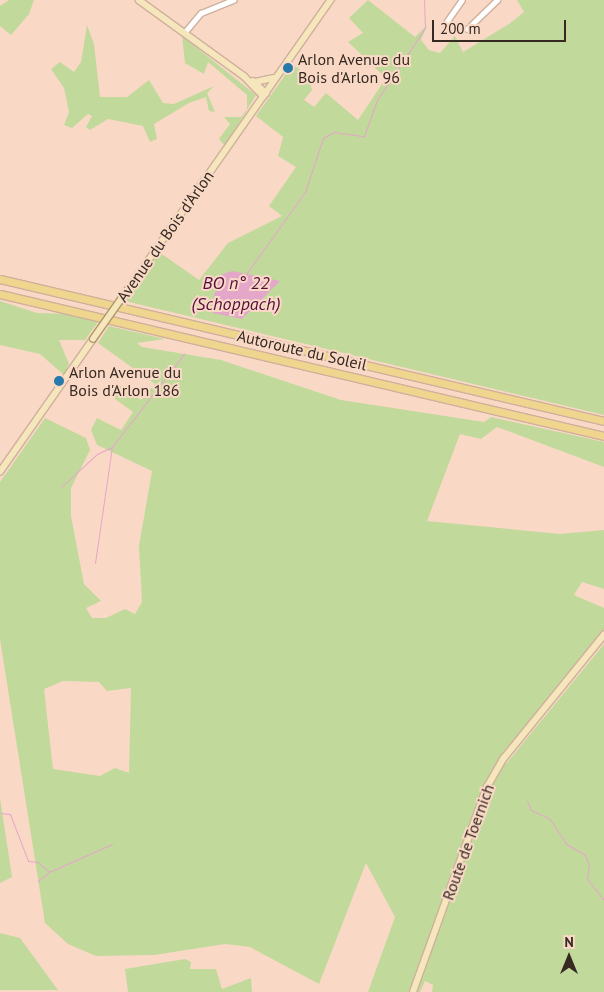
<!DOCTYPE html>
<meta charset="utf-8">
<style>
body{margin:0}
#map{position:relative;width:604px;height:992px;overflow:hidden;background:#f9d9c5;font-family:"PT Sans",sans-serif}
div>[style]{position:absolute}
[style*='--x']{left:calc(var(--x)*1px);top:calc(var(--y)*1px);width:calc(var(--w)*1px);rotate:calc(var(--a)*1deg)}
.green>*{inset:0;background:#c2d99c}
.water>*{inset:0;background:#e4a6c9}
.stream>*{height:1px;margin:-0.5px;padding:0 0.5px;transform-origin:0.5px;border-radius:0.5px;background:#e4a6c9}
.roads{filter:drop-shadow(1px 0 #cfb09d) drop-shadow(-1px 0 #cfb09d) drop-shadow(0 1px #cfb09d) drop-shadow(0 -1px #cfb09d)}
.minor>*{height:4.5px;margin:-2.25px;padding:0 2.25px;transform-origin:2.25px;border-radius:2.25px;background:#fff}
.major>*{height:5.5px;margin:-2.75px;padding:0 2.75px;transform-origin:2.75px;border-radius:2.75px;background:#f6e6bb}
.highway>*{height:7px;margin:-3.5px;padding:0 3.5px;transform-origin:3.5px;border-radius:3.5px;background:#f0d58e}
.bridges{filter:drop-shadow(1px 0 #af9968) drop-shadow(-1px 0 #af9968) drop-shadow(0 1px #af9968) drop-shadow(0 -1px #af9968)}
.major-bridge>*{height:5.5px;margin:-2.75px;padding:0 2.75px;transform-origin:2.75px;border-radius:2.75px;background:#f6e6bb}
.dots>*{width:14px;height:14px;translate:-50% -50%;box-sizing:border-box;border:2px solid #f9d9c5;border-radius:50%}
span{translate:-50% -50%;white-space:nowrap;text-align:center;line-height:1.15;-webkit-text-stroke:4px #f9d9c5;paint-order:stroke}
.poi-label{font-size:16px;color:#352921}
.left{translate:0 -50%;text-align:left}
.street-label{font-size:16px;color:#352921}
.water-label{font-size:18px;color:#570e3f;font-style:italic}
.north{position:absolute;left:544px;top:932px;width:50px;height:50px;-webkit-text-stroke:4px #f9d9c5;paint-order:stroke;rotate:0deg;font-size:14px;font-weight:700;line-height:20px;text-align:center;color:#352921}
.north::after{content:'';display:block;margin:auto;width:18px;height:22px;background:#352921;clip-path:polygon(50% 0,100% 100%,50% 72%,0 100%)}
.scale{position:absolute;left:432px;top:20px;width:134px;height:22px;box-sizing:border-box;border:2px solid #352921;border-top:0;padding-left:6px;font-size:15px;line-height:18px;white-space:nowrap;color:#352921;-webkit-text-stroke:4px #f9d9c5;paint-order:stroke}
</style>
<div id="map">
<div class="green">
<div style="clip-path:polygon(9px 0,34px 0,29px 14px,11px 35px,0 26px,0 6px)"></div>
<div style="clip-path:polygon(368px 0,415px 37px,427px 25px,421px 40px,429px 50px,440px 53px,455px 36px,463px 52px,509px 24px,524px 12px,517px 0,604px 0,604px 415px,125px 301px,159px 252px,199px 280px,228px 243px,282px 216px,269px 206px,296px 167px,278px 156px,283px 137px,256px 116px,293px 64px,309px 77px,312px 90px,304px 100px,314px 107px,326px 93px,358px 120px,386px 78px,348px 42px,363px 33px,349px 18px)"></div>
<div style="clip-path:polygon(87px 25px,94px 44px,100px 97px,127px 97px,149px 80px,163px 103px,174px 104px,214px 86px,207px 93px,215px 112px,209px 111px,206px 97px,189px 103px,154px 124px,157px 139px,150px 142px,143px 126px,108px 119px,90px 130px,86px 127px,92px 116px,88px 114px,72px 128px,64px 125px,69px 112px,64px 88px,51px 69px,60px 62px,74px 72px,81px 62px)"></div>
<div style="clip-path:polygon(182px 36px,256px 95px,225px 146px,219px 139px,230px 124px,224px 117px,241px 117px,247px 109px,247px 95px,208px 62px,204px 74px,185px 63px)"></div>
<div style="clip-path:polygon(0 301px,37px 313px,67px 314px,98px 322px,85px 340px,59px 340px,69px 364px,64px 375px,40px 354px,0 345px)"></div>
<div style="clip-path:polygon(evenodd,109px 326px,165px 339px,137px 343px,142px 347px,221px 360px,341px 400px,484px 422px,491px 417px,604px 442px,604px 467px,497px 427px,481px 439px,460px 434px,427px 521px,560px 534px,604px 530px,604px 589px,582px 582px,574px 595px,604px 608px,604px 635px,501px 755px,506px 764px,604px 644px,604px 992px,432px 992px,433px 985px,425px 981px,420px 992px,368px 992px,395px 917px,366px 863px,319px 984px,250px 947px,225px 944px,154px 955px,96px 956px,68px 944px,45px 923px,0 639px,0 482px,45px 418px,86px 438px,90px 450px,71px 488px,71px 516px,84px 584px,101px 601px,86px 608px,92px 618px,106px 618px,125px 609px,135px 614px,142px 602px,139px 546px,152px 471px,97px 445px,91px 430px,97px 418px,121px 430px,133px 412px,111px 396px,119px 385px,141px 400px,155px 384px,98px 343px,109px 326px,63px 681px,99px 682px,107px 691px,131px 688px,129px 773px,115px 768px,100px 776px,53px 769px,44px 689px,63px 681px)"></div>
<div style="clip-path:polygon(0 798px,12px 877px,0 883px)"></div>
<div style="clip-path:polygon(0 933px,20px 938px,58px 990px,0 990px)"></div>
<div style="clip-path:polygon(185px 959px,191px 962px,190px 969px,216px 969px,222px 989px,251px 978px,252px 992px,128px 992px,125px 969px)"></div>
</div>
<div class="water">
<div style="clip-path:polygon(232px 271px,280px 281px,242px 319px,213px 313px,211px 307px,220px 275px)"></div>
</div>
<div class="stream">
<div style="--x:246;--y:274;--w:101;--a:-54.3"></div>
<div style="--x:305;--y:192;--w:57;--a:-71.6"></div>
<div style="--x:323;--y:138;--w:13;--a:-29"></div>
<div style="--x:334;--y:132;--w:30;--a:8"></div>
<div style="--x:364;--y:136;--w:38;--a:-70"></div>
<div style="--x:377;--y:100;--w:87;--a:-56.3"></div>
<div style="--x:425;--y:28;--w:28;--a:-92"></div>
<div style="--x:61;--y:487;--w:49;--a:-42.5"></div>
<div style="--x:97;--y:454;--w:17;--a:-25"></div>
<div style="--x:112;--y:447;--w:118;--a:-52.3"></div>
<div style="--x:95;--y:563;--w:117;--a:-81.7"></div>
<div style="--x:527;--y:801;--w:10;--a:66"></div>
<div style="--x:531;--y:810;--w:21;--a:25"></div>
<div style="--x:550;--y:819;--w:30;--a:57"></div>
<div style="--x:566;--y:844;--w:22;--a:30"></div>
<div style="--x:585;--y:855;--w:11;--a:68"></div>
<div style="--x:589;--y:865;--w:14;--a:98"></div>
<div style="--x:587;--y:879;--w:27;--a:51"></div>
<div style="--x:0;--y:813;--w:10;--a:6"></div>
<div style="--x:10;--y:814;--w:50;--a:69"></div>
<div style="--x:28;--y:861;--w:10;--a:6"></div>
<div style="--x:38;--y:862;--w:15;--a:42"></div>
<div style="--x:49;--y:872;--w:69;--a:-24"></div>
<div style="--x:38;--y:881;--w:13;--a:-39"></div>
</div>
<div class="roads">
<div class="minor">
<div style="--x:445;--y:24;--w:29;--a:-55"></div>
<div style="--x:467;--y:29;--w:42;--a:-44"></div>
<div style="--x:184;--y:33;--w:26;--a:-50"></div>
<div style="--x:201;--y:13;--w:35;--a:-22"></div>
</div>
<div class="major">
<div style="--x:139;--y:0;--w:130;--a:35.9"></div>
<div style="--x:244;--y:76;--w:28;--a:46"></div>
<div style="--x:253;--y:81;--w:18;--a:43"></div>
<div style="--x:255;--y:82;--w:19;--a:-12"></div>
<div style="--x:129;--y:288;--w:352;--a:-55"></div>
<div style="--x:0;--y:472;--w:162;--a:-55"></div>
<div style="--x:413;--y:992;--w:218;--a:-70.2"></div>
<div style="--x:487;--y:787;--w:34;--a:-60"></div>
<div style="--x:504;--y:758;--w:159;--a:-50.9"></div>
</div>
<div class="highway">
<div style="--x:0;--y:279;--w:620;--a:13.23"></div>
<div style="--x:0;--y:294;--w:620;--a:13.23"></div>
</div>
</div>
<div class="bridges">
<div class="major-bridge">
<div style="--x:93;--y:339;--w:62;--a:-54.8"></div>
</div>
</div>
<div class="dots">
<div style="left:288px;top:68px;background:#2779aa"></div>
<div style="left:59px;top:381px;background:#2779aa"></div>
</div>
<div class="poi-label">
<span class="left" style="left:298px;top:68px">Arlon Avenue du<br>Bois d'Arlon 96</span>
<span class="left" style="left:69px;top:381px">Arlon Avenue du<br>Bois d'Arlon 186</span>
</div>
<div class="street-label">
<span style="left:165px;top:236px;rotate:-55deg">Avenue du Bois d'Arlon</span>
<span style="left:302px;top:350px;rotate:13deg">Autoroute du Soleil</span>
<span style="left:468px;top:842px;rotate:-70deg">Route de Toernich</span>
</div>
<div class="water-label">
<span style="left:236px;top:294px">BO n° 22<br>(Schoppach)</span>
</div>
<div class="north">N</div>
<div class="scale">200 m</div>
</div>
